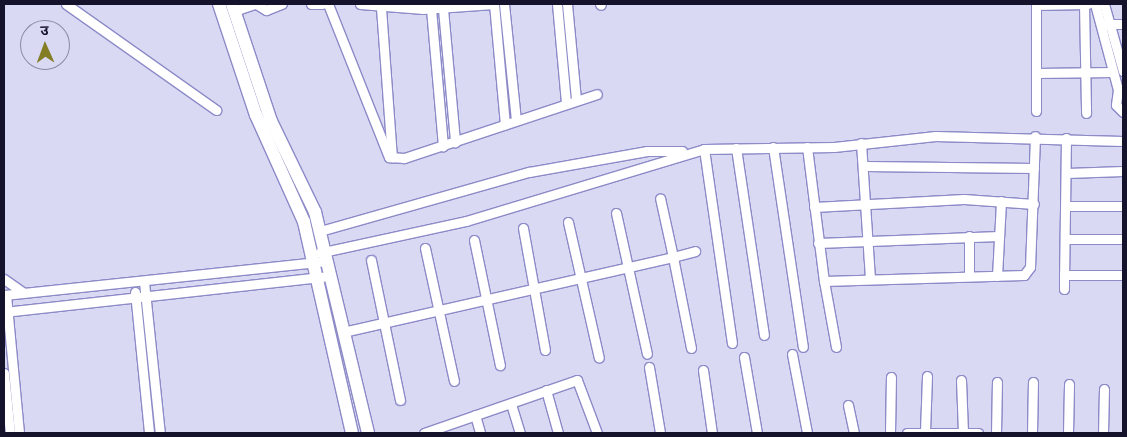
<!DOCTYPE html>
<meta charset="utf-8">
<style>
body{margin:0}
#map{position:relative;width:1127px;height:437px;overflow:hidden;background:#d9d9f4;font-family:"Source Sans 3","Noto Sans Devanagari",sans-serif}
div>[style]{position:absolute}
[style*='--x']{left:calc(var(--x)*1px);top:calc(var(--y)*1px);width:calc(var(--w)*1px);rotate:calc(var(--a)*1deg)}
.roads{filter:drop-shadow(1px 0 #8c8ac7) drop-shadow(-1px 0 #8c8ac7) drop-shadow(0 1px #8c8ac7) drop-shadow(0 -1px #8c8ac7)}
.minor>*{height:9px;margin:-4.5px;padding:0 4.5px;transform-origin:4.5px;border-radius:4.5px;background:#fff}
.secondary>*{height:12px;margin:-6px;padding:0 6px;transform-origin:6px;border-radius:6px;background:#fff}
span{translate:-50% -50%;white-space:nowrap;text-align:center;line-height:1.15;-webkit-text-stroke:4.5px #d9d9f4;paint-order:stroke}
.frame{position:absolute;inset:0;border:5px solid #15132b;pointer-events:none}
.north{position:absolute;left:20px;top:20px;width:50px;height:50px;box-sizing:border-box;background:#d9d9f4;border:1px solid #8b8aa4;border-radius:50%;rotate:358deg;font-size:14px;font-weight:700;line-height:20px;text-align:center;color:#15132b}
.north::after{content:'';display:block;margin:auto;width:18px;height:22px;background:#837d23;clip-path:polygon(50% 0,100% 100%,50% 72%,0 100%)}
</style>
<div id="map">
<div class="roads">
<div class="minor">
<div style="--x:66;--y:4;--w:184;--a:35.2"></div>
<div style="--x:256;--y:4;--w:12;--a:31"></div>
<div style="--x:266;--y:10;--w:17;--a:-21"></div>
<div style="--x:311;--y:4;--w:11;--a:0"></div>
<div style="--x:328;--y:4;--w:165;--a:68.3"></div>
<div style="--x:389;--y:157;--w:15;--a:4"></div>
<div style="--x:404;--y:158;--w:203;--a:-18.3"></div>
<div style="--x:360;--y:4;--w:63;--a:4.5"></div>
<div style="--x:423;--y:9;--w:71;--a:-4"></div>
<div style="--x:494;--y:4;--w:121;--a:84.8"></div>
<div style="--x:504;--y:4;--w:117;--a:84.1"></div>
<div style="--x:557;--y:4;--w:99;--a:84.8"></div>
<div style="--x:567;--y:4;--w:96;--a:84.6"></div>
<div style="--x:600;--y:4;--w:1;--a:45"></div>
<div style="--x:1036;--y:4;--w:107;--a:90"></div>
<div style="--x:1084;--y:4;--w:109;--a:88.9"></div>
<div style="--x:1095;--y:4;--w:89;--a:75"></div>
<div style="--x:1118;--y:90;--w:15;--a:98"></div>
<div style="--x:1116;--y:105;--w:10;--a:45"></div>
<div style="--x:1104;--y:4;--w:70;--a:74.2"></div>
<div style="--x:1036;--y:5;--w:52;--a:-1.1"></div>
<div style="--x:381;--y:8;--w:150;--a:85.8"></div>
<div style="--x:431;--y:9;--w:138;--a:85"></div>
<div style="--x:443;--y:9;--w:134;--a:84.8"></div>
<div style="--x:234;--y:11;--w:21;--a:-19"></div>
<div style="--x:1106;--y:24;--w:17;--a:0"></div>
<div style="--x:1036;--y:73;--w:77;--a:-0.7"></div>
<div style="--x:1066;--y:138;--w:137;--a:90.8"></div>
<div style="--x:1064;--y:275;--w:59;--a:0"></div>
<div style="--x:861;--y:143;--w:135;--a:86.2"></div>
<div style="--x:773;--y:147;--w:202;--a:81.5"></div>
<div style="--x:807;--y:147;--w:135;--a:82.8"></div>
<div style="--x:824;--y:281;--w:200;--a:-1.7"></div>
<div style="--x:1024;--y:275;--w:10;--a:-53"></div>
<div style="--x:1030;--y:267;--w:131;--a:-87.8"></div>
<div style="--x:736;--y:148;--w:189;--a:81.5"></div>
<div style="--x:704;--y:149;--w:196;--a:81.8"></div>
<div style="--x:865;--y:166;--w:169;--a:0.7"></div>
<div style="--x:1067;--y:173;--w:56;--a:-2"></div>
<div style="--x:1066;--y:206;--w:57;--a:0"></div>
<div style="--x:814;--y:207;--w:150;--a:-3.1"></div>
<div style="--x:964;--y:199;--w:70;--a:4.1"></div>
<div style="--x:616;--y:213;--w:144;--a:77.6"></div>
<div style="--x:568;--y:222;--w:139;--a:77.2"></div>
<div style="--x:523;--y:228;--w:124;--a:79.8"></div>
<div style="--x:320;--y:231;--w:217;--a:-15.8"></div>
<div style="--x:529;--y:172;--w:120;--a:-10.1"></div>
<div style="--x:647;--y:151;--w:35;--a:0"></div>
<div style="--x:1065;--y:239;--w:58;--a:0"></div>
<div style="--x:474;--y:240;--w:128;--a:78.3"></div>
<div style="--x:818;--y:243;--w:181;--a:-2.2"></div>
<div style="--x:425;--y:248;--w:136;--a:77.7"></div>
<div style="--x:319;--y:253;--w:150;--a:-12.3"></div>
<div style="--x:466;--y:221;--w:249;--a:-16.8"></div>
<div style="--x:704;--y:149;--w:130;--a:-0.9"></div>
<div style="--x:834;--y:147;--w:102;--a:-6.2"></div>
<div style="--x:935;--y:136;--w:188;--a:1.5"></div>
<div style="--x:371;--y:260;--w:143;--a:78.3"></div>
<div style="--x:969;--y:276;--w:40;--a:-90"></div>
<div style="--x:997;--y:276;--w:75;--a:-86.9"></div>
<div style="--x:4;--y:279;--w:24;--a:35"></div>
<div style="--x:824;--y:281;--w:67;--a:79.7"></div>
<div style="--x:144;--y:282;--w:152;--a:84"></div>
<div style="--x:1064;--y:289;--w:14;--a:-90"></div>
<div style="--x:135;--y:292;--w:142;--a:84.3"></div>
<div style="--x:4;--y:295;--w:325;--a:-6"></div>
<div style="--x:6;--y:295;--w:139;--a:84.6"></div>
<div style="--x:4;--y:312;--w:321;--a:-6.3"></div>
<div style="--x:343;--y:332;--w:338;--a:-12.8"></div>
<div style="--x:673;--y:257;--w:60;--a:-102.4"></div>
<div style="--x:691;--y:348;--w:93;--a:-101.2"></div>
<div style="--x:673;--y:257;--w:23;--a:-15"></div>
<div style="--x:792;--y:354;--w:80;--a:79.2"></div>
<div style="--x:744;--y:357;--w:77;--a:80.3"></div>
<div style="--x:649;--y:367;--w:67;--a:80.5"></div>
<div style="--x:703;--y:370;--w:64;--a:81.9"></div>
<div style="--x:4;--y:373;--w:60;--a:84.3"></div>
<div style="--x:961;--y:380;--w:52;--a:87.8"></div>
<div style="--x:546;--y:390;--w:45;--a:74.4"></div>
<div style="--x:511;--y:404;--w:30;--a:73"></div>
<div style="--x:848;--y:405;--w:29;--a:78"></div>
<div style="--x:475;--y:415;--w:19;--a:74"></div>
<div style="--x:925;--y:431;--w:55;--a:-87.9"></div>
<div style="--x:424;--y:433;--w:162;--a:-19.1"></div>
<div style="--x:577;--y:380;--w:57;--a:69.3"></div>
<div style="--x:890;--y:433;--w:56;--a:-89"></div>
<div style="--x:907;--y:433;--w:71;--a:0"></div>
<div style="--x:996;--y:433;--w:51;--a:-88.9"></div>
<div style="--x:1032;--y:433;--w:51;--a:-88.9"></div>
<div style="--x:1068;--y:433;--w:49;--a:-88.8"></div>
<div style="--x:1103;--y:433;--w:44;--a:-88.7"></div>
</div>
<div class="secondary">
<div style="--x:219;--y:4;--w:117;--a:71.6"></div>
<div style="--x:256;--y:115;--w:117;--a:65.8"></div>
<div style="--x:304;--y:222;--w:216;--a:77.2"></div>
<div style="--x:232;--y:4;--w:123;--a:71.6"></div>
<div style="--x:271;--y:121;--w:101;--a:64.2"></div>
<div style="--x:315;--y:212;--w:227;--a:76.5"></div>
</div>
</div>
<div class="frame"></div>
<div class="north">उ</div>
</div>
